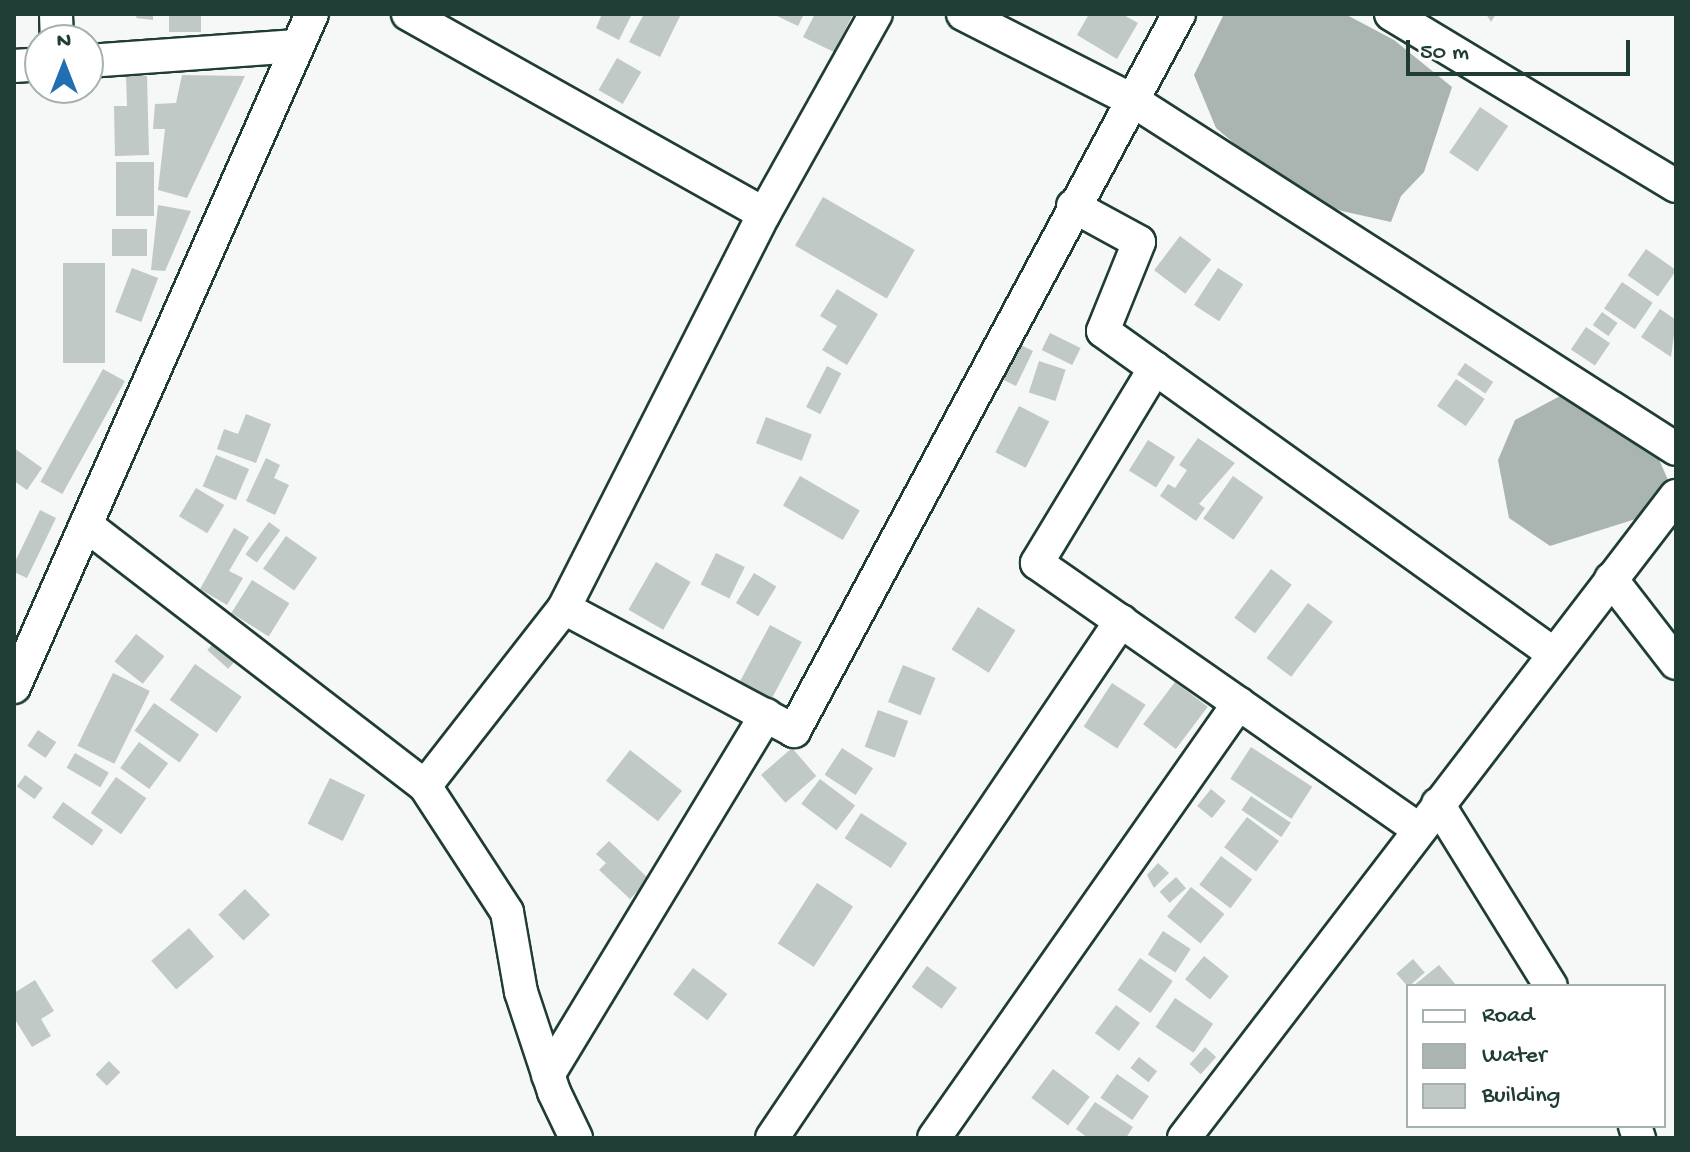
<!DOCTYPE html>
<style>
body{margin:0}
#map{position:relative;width:1690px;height:1152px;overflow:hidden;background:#f6f7f7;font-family:"Gochi Hand",sans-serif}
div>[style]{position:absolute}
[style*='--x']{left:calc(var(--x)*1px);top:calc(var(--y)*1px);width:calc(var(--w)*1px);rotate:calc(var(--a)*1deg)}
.water>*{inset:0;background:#aab5b1}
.building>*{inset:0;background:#c0c9c6;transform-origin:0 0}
.roads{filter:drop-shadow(2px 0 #1f3d34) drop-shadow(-2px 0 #1f3d34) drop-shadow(0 2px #1f3d34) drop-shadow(0 -2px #1f3d34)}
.street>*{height:32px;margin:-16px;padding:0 16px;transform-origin:16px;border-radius:16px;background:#fff}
span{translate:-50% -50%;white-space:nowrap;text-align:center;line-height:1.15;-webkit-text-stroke:6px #fff;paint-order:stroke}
.frame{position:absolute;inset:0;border:16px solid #1f3d34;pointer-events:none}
.legend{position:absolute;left:1406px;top:984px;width:260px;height:144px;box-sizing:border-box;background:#fff;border:2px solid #a5b1ae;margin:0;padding:10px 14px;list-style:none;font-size:24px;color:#1f3d34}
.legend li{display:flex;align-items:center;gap:16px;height:40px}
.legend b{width:40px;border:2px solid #a5b1ae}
.north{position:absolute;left:24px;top:24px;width:80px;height:80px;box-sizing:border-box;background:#fff;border:2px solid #a5b1ae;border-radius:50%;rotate:0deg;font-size:22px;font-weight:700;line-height:32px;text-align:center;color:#1f3d34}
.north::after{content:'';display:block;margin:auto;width:28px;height:36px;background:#1f6fb2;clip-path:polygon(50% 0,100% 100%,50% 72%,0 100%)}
.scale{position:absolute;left:1406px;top:40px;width:224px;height:36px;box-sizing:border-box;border:4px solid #1f3d34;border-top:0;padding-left:10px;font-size:24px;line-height:28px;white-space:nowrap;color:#1f3d34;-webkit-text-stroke:6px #fff;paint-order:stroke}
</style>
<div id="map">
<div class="water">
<div style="clip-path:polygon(1224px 14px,1345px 14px,1394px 40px,1452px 87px,1424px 172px,1401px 196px,1391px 222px,1342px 211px,1292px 192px,1216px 128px,1194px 75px)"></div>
<div style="clip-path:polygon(1562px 395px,1657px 455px,1668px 480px,1642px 517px,1550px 546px,1509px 518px,1498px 460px,1515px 420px)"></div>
</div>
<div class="building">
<div style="clip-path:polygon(137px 14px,153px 14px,153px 20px,136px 18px)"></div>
<div style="left:169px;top:14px;width:32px;height:18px"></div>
<div style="clip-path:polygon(602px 14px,632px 14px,619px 40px,596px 28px)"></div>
<div style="clip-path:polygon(644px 14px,681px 14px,660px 57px,629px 42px)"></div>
<div style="clip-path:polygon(773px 14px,804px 14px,798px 26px)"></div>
<div style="clip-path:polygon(815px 14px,853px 14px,834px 52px,803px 37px)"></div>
<div style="clip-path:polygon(1089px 14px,1122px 14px,1138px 23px,1117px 59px,1077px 35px)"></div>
<div style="clip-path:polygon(1486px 14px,1496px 14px,1491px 22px)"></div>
<div style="left:617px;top:58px;width:28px;height:37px;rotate:30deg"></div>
<div style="clip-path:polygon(182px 75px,245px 76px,187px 198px,158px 190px,165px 129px,153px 129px,155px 104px,176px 103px)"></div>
<div style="clip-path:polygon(126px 76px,147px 76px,149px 155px,115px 156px,114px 106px,127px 106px)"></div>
<div style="left:1480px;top:107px;width:34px;height:55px;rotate:34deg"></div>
<div style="left:116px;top:162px;width:38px;height:54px"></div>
<div style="left:823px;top:197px;width:106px;height:56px;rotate:30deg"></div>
<div style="clip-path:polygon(158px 205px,191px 211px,165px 271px,151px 270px)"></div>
<div style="left:112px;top:229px;width:35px;height:27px"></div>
<div style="left:1180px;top:236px;width:39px;height:43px;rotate:37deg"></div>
<div style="left:1646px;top:249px;width:37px;height:32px;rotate:35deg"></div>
<div style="left:63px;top:263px;width:42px;height:100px"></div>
<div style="left:132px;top:268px;width:28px;height:47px;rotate:21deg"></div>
<div style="left:1218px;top:268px;width:30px;height:44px;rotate:33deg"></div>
<div style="left:1622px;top:282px;width:37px;height:32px;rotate:34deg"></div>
<div style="clip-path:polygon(837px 289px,878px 314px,847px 365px,822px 350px,837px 326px,820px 316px)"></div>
<div style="clip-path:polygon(1660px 309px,1676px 320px,1671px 357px,1641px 337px)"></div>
<div style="left:1602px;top:312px;width:19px;height:16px;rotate:35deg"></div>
<div style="left:1586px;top:327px;width:29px;height:27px;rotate:34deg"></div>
<div style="left:1050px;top:333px;width:34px;height:19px;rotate:26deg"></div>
<div style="clip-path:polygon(1017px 343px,1033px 351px,1016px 386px,989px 373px)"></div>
<div style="left:1039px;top:361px;width:28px;height:33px;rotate:18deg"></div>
<div style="left:1465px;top:363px;width:34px;height:14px;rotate:34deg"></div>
<div style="left:827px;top:366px;width:16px;height:46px;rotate:27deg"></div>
<div style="left:103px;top:369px;width:25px;height:129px;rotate:29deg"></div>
<div style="left:1456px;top:379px;width:35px;height:33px;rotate:35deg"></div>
<div style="left:1019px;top:406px;width:34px;height:52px;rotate:27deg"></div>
<div style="clip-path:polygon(246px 414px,271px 424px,256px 463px,217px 449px,224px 429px,238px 434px)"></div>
<div style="left:766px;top:417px;width:49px;height:28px;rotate:21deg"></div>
<div style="clip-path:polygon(1198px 438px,1235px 463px,1199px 504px,1205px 508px,1196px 521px,1160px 496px,1168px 484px,1175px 488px,1187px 470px,1179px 465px)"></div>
<div style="left:1148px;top:440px;width:32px;height:36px;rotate:32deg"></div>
<div style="clip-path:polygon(14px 448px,42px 468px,27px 490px,14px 481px)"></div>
<div style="left:216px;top:455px;width:36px;height:34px;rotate:23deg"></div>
<div style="clip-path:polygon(266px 458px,280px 465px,274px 478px,289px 485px,275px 515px,246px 501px)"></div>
<div style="left:800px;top:476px;width:69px;height:34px;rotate:30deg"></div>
<div style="left:1233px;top:476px;width:37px;height:52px;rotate:35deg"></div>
<div style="left:196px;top:488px;width:33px;height:33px;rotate:31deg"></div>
<div style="clip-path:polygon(40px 510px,56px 518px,27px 578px,14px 572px,14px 564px)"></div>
<div style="left:269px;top:522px;width:14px;height:40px;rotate:36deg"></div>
<div style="clip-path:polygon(234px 528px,249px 537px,229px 571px,243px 578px,227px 605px,200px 589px)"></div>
<div style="left:286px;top:536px;width:38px;height:40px;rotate:35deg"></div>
<div style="left:716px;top:553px;width:32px;height:35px;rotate:26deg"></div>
<div style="left:656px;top:562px;width:40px;height:55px;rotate:30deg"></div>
<div style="left:1271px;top:569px;width:26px;height:61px;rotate:37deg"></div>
<div style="left:754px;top:573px;width:26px;height:35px;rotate:31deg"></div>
<div style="left:252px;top:580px;width:44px;height:39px;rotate:32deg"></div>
<div style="left:1308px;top:603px;width:31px;height:69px;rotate:37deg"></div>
<div style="left:978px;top:607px;width:44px;height:50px;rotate:32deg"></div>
<div style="left:770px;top:625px;width:36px;height:64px;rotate:28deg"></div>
<div style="left:136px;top:634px;width:36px;height:35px;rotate:38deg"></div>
<div style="left:218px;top:638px;width:28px;height:16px;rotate:42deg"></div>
<div style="left:195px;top:664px;width:57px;height:44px;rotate:35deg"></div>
<div style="left:903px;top:665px;width:35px;height:40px;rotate:22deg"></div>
<div style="left:113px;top:673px;width:41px;height:81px;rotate:26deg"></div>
<div style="left:1175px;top:682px;width:41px;height:53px;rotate:37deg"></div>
<div style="left:1112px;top:683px;width:40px;height:52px;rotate:33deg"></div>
<div style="left:154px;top:703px;width:55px;height:34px;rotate:35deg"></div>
<div style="left:878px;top:710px;width:32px;height:39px;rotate:20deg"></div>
<div style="left:38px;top:730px;width:22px;height:19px;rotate:34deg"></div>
<div style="left:139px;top:742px;width:36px;height:32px;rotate:36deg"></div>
<div style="left:1251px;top:747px;width:73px;height:38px;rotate:33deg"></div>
<div style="left:792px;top:748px;width:37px;height:41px;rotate:49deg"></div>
<div style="left:842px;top:748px;width:37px;height:32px;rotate:33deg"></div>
<div style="left:630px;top:750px;width:66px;height:39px;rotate:38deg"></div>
<div style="left:75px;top:753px;width:39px;height:17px;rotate:30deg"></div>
<div style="left:25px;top:775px;width:22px;height:14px;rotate:36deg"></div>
<div style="left:116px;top:777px;width:37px;height:44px;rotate:35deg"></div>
<div style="left:330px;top:778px;width:39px;height:51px;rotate:26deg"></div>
<div style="left:820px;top:779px;width:44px;height:31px;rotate:37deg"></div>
<div style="left:1211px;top:789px;width:19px;height:22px;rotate:39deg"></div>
<div style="left:1251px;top:796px;width:48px;height:17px;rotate:34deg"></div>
<div style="left:63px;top:802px;width:49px;height:19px;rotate:35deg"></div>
<div style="left:861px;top:813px;width:55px;height:30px;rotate:33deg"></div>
<div style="left:1247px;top:817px;width:40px;height:38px;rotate:37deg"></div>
<div style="clip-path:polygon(609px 841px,649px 879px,630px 899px,599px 870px,606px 863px,596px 854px)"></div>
<div style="left:1221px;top:856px;width:39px;height:36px;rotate:37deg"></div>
<div style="clip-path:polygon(1158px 863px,1169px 873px,1154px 888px,1147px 875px)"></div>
<div style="left:1176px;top:877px;width:15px;height:22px;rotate:48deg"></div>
<div style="left:817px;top:883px;width:43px;height:72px;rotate:33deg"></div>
<div style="left:1191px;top:887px;width:43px;height:38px;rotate:39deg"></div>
<div style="left:245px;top:889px;width:36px;height:37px;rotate:46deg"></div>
<div style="left:189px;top:928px;width:38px;height:50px;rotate:49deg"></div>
<div style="left:1163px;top:931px;width:33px;height:28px;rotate:33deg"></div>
<div style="left:1204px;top:956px;width:32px;height:30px;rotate:39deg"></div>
<div style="left:1140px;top:958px;width:40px;height:39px;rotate:35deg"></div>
<div style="left:1413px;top:959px;width:18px;height:22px;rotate:49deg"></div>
<div style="clip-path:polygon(1439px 965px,1457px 986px,1413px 986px)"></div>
<div style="left:927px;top:966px;width:37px;height:26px;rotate:36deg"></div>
<div style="left:693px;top:968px;width:43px;height:33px;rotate:37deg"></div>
<div style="clip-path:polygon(35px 980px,54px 1011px,41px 1019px,51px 1036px,32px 1047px,14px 1018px,14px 993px)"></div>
<div style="left:1175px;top:998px;width:46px;height:35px;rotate:34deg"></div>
<div style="left:1116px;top:1005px;width:30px;height:35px;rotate:37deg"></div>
<div style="left:1205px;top:1047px;width:15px;height:23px;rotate:42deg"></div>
<div style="left:1139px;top:1057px;width:23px;height:14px;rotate:38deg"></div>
<div style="left:109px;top:1061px;width:16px;height:19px;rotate:45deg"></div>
<div style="left:1053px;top:1069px;width:46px;height:36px;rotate:37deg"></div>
<div style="left:1117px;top:1074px;width:39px;height:29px;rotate:35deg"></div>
<div style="clip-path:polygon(1095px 1102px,1133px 1127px,1126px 1138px,1088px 1138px,1076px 1129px)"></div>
</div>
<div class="roads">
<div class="street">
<div style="--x:56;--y:14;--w:26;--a:88"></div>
<div style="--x:408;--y:14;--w:408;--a:29.3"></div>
<div style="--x:963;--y:14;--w:190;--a:27"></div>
<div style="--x:1132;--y:100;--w:646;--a:32.68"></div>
<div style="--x:1391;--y:14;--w:333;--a:31.1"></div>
<div style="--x:88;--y:61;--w:209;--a:-4.1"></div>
<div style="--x:14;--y:66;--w:26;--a:-4"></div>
<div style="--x:1073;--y:206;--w:75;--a:28.6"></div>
<div style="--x:1139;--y:242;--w:96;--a:112"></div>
<div style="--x:1103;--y:331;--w:555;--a:35.61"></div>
<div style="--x:1155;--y:368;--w:228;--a:121.2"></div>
<div style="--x:1037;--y:563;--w:465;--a:34.9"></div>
<div style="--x:86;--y:525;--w:428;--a:37.6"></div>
<div style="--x:425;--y:786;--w:150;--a:56.9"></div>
<div style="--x:507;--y:912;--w:81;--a:80.1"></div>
<div style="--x:521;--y:992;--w:105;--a:71.7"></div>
<div style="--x:554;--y:1092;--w:51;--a:64.4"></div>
<div style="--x:1611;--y:579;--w:106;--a:52.3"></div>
<div style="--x:564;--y:608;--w:261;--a:28.1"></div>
<div style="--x:794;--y:731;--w:814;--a:-61.77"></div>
<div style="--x:14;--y:687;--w:736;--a:-66.12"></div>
<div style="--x:425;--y:786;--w:226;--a:-52"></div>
<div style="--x:564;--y:608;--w:442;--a:-63.1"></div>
<div style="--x:764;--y:214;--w:229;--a:-60.8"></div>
<div style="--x:1438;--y:804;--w:214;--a:58.2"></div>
<div style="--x:548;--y:1075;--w:421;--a:-58.8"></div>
<div style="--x:1635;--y:1126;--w:13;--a:72"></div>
<div style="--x:772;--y:1138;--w:624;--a:-55.98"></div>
<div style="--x:934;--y:1138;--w:531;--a:-54.96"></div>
<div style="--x:1184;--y:1138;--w:809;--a:-52.54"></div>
</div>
</div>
<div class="frame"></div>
<ul class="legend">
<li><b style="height:10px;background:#fff"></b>Road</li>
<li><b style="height:22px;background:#aab5b1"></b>Water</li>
<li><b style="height:22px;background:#c0c9c6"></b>Building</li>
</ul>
<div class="north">N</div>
<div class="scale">50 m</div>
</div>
